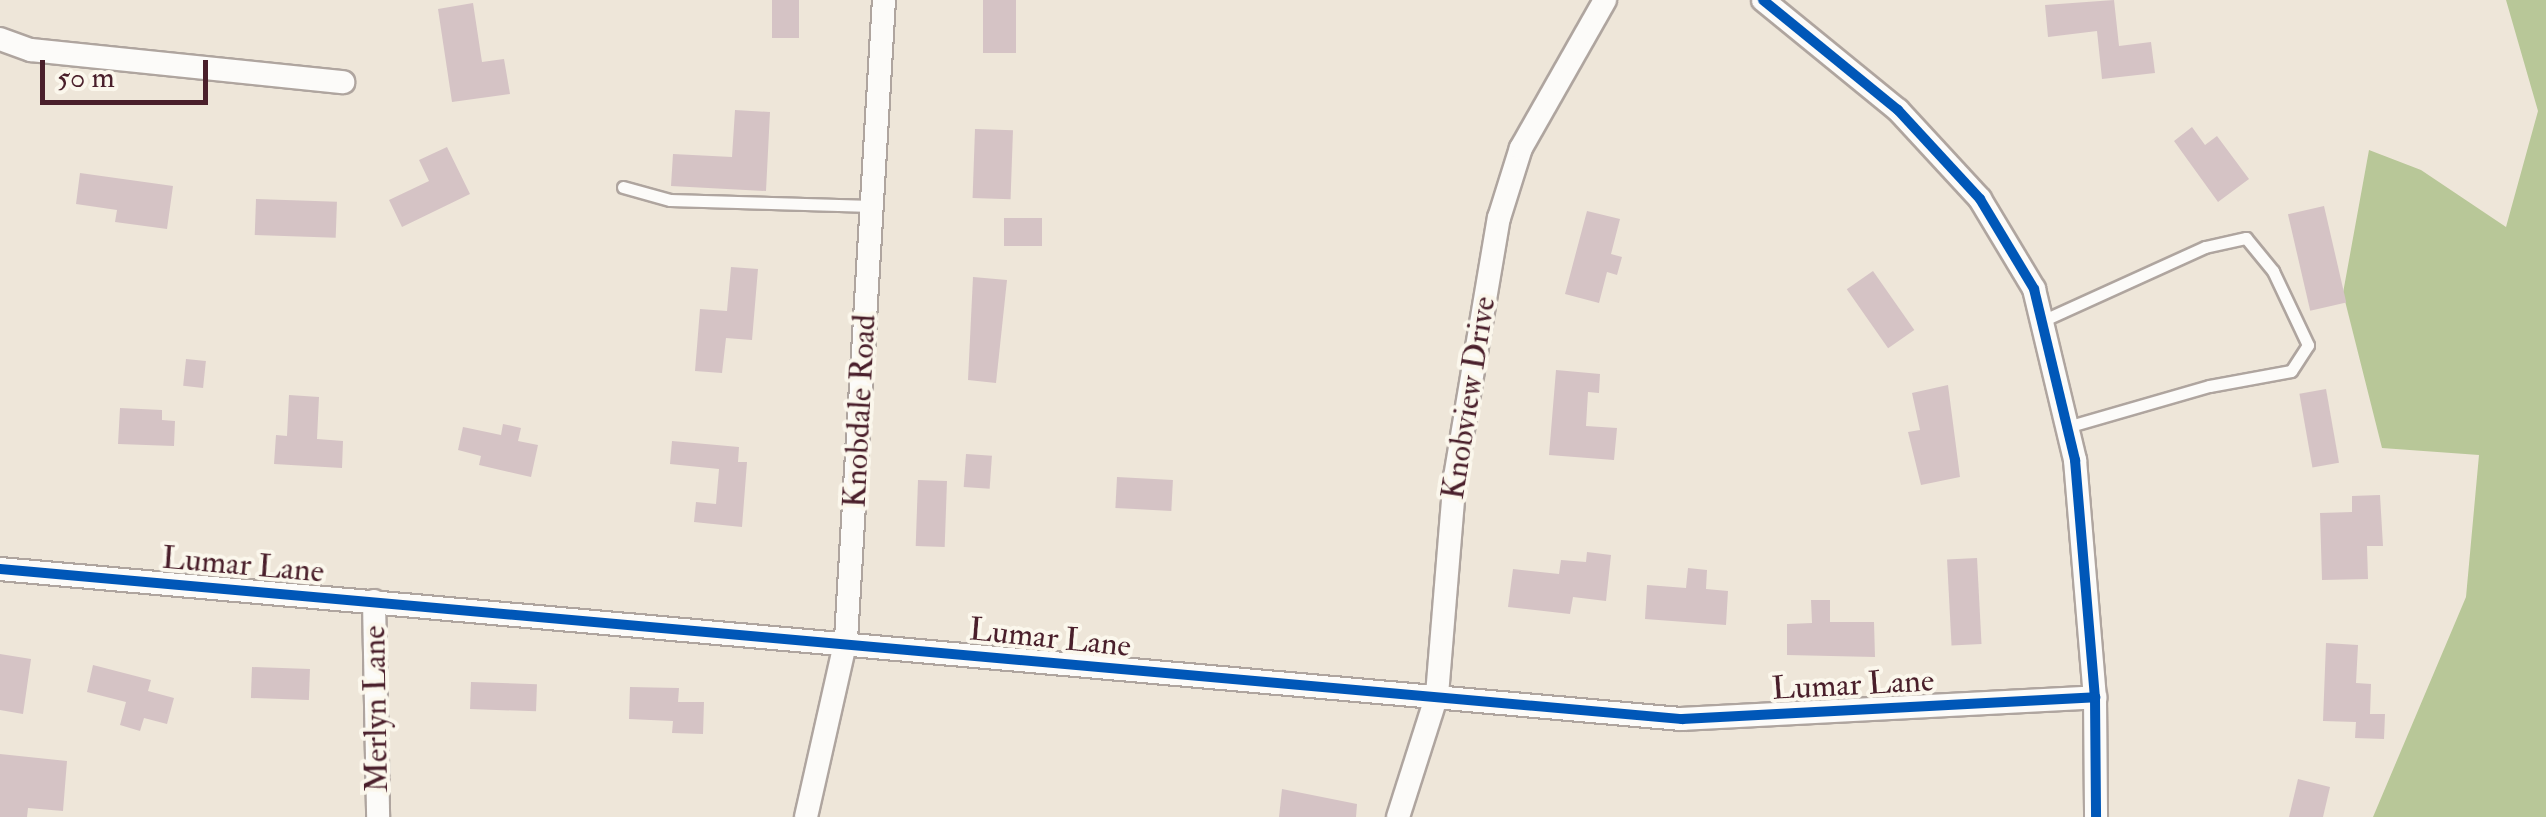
<!DOCTYPE html>
<style>
body{margin:0}
#map{position:relative;width:2546px;height:817px;overflow:hidden;background:#eee6d9;font-family:"IM FELL Double Pica",serif}
div>[style]{position:absolute}
[style*='--x']{left:calc(var(--x)*1px);top:calc(var(--y)*1px);width:calc(var(--w)*1px);rotate:calc(var(--a)*1deg)}
.forest>*{inset:0;background:#b8c798}
.building>*{inset:0;background:#d5c3c5;transform-origin:0 0}
.roads{filter:drop-shadow(2px 0 #afa59f) drop-shadow(-2px 0 #afa59f) drop-shadow(0 2px #afa59f) drop-shadow(0 -2px #afa59f)}
.lane>*{height:11px;margin:-5.5px;padding:0 5.5px;transform-origin:5.5px;border-radius:5.5px;background:#fcfbf9}
.street>*{height:22px;margin:-11px;padding:0 11px;transform-origin:11px;border-radius:11px;background:#fcfbf9}
.cycleway>*{height:10px;margin:-5px;padding:0 5px;transform-origin:5px;border-radius:5px;background:#0057b8}
span{translate:-50% -50%;white-space:nowrap;text-align:center;line-height:1.15;-webkit-text-stroke:8px #fbf7ec;paint-order:stroke}
.street-label{font-size:32px;color:#4a1f2b}
.scale{position:absolute;left:40px;top:60px;width:168px;height:45px;box-sizing:border-box;border:5px solid #4a1f2b;border-top:0;padding-left:12px;font-size:30px;line-height:35px;white-space:nowrap;color:#4a1f2b;-webkit-text-stroke:8px #fbf7ec;paint-order:stroke}
</style>
<div id="map">
<div class="forest">
<div style="clip-path:polygon(2506px 0,2546px 0,2546px 817px,2373px 817px,2466px 597px,2479px 455px,2382px 448px,2343px 293px,2369px 150px,2421px 170px,2506px 227px,2538px 111px)"></div>
</div>
<div class="building">
<div style="left:772px;top:0;width:27px;height:38px"></div>
<div style="left:983px;top:0;width:33px;height:53px"></div>
<div style="clip-path:polygon(2114px 0,2119px 46px,2151px 42px,2155px 73px,2102px 79px,2097px 31px,2048px 37px,2045px 5px)"></div>
<div style="clip-path:polygon(473px 3px,482px 62px,504px 59px,510px 94px,452px 102px,438px 9px)"></div>
<div style="clip-path:polygon(735px 110px,770px 112px,766px 191px,671px 186px,673px 154px,732px 157px)"></div>
<div style="clip-path:polygon(2192px 127px,2205px 145px,2217px 136px,2249px 179px,2218px 202px,2174px 141px)"></div>
<div style="left:975px;top:129px;width:38px;height:69px;rotate:2deg"></div>
<div style="clip-path:polygon(447px 147px,470px 194px,402px 227px,389px 200px,429px 181px,419px 160px)"></div>
<div style="clip-path:polygon(80px 173px,173px 186px,167px 229px,115px 222px,117px 210px,76px 204px)"></div>
<div style="left:256px;top:199px;width:81px;height:36px;rotate:2deg"></div>
<div style="left:2324px;top:206px;width:99px;height:37px;rotate:77deg"></div>
<div style="clip-path:polygon(1587px 211px,1620px 219px,1611px 254px,1622px 257px,1617px 275px,1607px 272px,1599px 303px,1565px 294px)"></div>
<div style="left:1004px;top:218px;width:38px;height:28px"></div>
<div style="clip-path:polygon(731px 267px,758px 269px,752px 340px,726px 338px,722px 373px,695px 371px,700px 309px,727px 311px)"></div>
<div style="left:1873px;top:271px;width:72px;height:32px;rotate:55deg"></div>
<div style="clip-path:polygon(973px 277px,1007px 280px,996px 383px,968px 380px)"></div>
<div style="left:186px;top:359px;width:20px;height:27px;rotate:6deg"></div>
<div style="clip-path:polygon(1556px 370px,1600px 374px,1599px 393px,1588px 392px,1586px 426px,1617px 428px,1614px 460px,1549px 455px)"></div>
<div style="clip-path:polygon(1948px 385px,1960px 477px,1921px 485px,1908px 432px,1920px 430px,1912px 393px)"></div>
<div style="left:2326px;top:389px;width:75px;height:27px;rotate:80deg"></div>
<div style="clip-path:polygon(289px 395px,319px 397px,317px 439px,343px 441px,342px 468px,274px 464px,276px 435px,287px 436px)"></div>
<div style="clip-path:polygon(120px 408px,162px 410px,162px 420px,175px 421px,174px 446px,118px 444px)"></div>
<div style="clip-path:polygon(503px 424px,521px 428px,518px 441px,538px 445px,531px 477px,479px 465px,481px 456px,458px 450px,463px 427px,501px 435px)"></div>
<div style="clip-path:polygon(672px 441px,739px 447px,738px 462px,747px 462px,742px 527px,694px 522px,696px 502px,716px 504px,719px 469px,670px 464px)"></div>
<div style="left:966px;top:454px;width:26px;height:33px;rotate:4deg"></div>
<div style="left:1117px;top:477px;width:56px;height:31px;rotate:3deg"></div>
<div style="left:918px;top:480px;width:29px;height:66px;rotate:2deg"></div>
<div style="clip-path:polygon(2380px 495px,2383px 546px,2367px 546px,2368px 579px,2322px 580px,2320px 513px,2352px 512px,2352px 496px)"></div>
<div style="clip-path:polygon(1587px 552px,1611px 555px,1606px 601px,1573px 597px,1570px 614px,1508px 607px,1513px 569px,1559px 574px,1561px 560px,1586px 562px)"></div>
<div style="left:1977px;top:558px;width:86px;height:30px;rotate:87deg"></div>
<div style="clip-path:polygon(1688px 568px,1707px 570px,1706px 589px,1728px 591px,1726px 625px,1645px 619px,1647px 585px,1686px 588px)"></div>
<div style="clip-path:polygon(1811px 600px,1830px 600px,1830px 622px,1874px 622px,1875px 657px,1787px 655px,1787px 624px,1812px 623px)"></div>
<div style="clip-path:polygon(2326px 643px,2358px 645px,2356px 683px,2371px 684px,2370px 714px,2385px 714px,2384px 739px,2355px 738px,2356px 722px,2323px 721px)"></div>
<div style="clip-path:polygon(0 654px,31px 659px,23px 714px,0 710px)"></div>
<div style="clip-path:polygon(93px 665px,151px 680px,148px 691px,174px 698px,167px 724px,144px 718px,140px 731px,120px 725px,126px 702px,87px 692px)"></div>
<div style="left:252px;top:667px;width:58px;height:31px;rotate:2deg"></div>
<div style="left:471px;top:682px;width:66px;height:27px;rotate:2deg"></div>
<div style="clip-path:polygon(630px 687px,679px 688px,678px 702px,704px 702px,703px 734px,672px 733px,673px 721px,629px 719px)"></div>
<div style="clip-path:polygon(0 754px,67px 761px,63px 811px,28px 808px,27px 817px,0 817px)"></div>
<div style="clip-path:polygon(2298px 779px,2330px 787px,2323px 817px,2289px 817px)"></div>
<div style="clip-path:polygon(1282px 789px,1357px 804px,1356px 817px,1279px 817px)"></div>
</div>
<div class="roads">
<div class="lane">
<div style="--x:623;--y:187;--w:49;--a:15.5"></div>
<div style="--x:670;--y:200;--w:202;--a:1.7"></div>
<div style="--x:2042;--y:321;--w:179;--a:-24.4"></div>
<div style="--x:2205;--y:247;--w:42;--a:-12.4"></div>
<div style="--x:2246;--y:238;--w:43;--a:50.7"></div>
<div style="--x:2273;--y:271;--w:82;--a:64.7"></div>
<div style="--x:2308;--y:345;--w:31;--a:123"></div>
<div style="--x:2291;--y:371;--w:83;--a:169.6"></div>
<div style="--x:2209;--y:386;--w:148;--a:163.9"></div>
</div>
<div class="street">
<div style="--x:1763;--y:0;--w:174;--a:39.2"></div>
<div style="--x:1898;--y:110;--w:121;--a:47.3"></div>
<div style="--x:1980;--y:199;--w:105;--a:59"></div>
<div style="--x:2034;--y:289;--w:176;--a:76.5"></div>
<div style="--x:2075;--y:460;--w:238;--a:85.2"></div>
<div style="--x:2095;--y:697;--w:120;--a:89.5"></div>
<div style="--x:0;--y:39;--w:33;--a:20"></div>
<div style="--x:31;--y:50;--w:314;--a:5.9"></div>
<div style="--x:0;--y:569;--w:1689;--a:5.1"></div>
<div style="--x:1682;--y:719;--w:414;--a:-3"></div>
<div style="--x:374;--y:601;--w:216;--a:88.9"></div>
<div style="--x:806;--y:817;--w:182;--a:-77.3"></div>
<div style="--x:846;--y:639;--w:640;--a:-86.6"></div>
<div style="--x:1398;--y:817;--w:128;--a:-72.3"></div>
<div style="--x:1437;--y:695;--w:219;--a:-85.3"></div>
<div style="--x:1455;--y:477;--w:263;--a:-80.4"></div>
<div style="--x:1499;--y:218;--w:73;--a:-72.6"></div>
<div style="--x:1521;--y:148;--w:170;--a:-60.4"></div>
</div>
</div>
<div class="cycleway">
<div style="--x:1763;--y:0;--w:174;--a:39.2"></div>
<div style="--x:1898;--y:110;--w:121;--a:47.3"></div>
<div style="--x:1980;--y:199;--w:105;--a:59"></div>
<div style="--x:2034;--y:289;--w:176;--a:76.5"></div>
<div style="--x:2075;--y:460;--w:238;--a:85.2"></div>
<div style="--x:2095;--y:697;--w:120;--a:89.5"></div>
<div style="--x:0;--y:569;--w:1689;--a:5.1"></div>
<div style="--x:1682;--y:719;--w:414;--a:-3"></div>
</div>
<div class="street-label">
<span style="left:1469px;top:398px;rotate:-81deg">Knobview Drive</span>
<span style="left:860px;top:411px;rotate:-87deg">Knobdale Road</span>
<span style="left:243px;top:565px;rotate:5deg">Lumar Lane</span>
<span style="left:1050px;top:638px;rotate:6deg">Lumar Lane</span>
<span style="left:1853px;top:685px;rotate:-3deg">Lumar Lane</span>
<span style="left:376px;top:709px;rotate:-91deg">Merlyn Lane</span>
</div>
<div class="scale">50 m</div>
</div>
